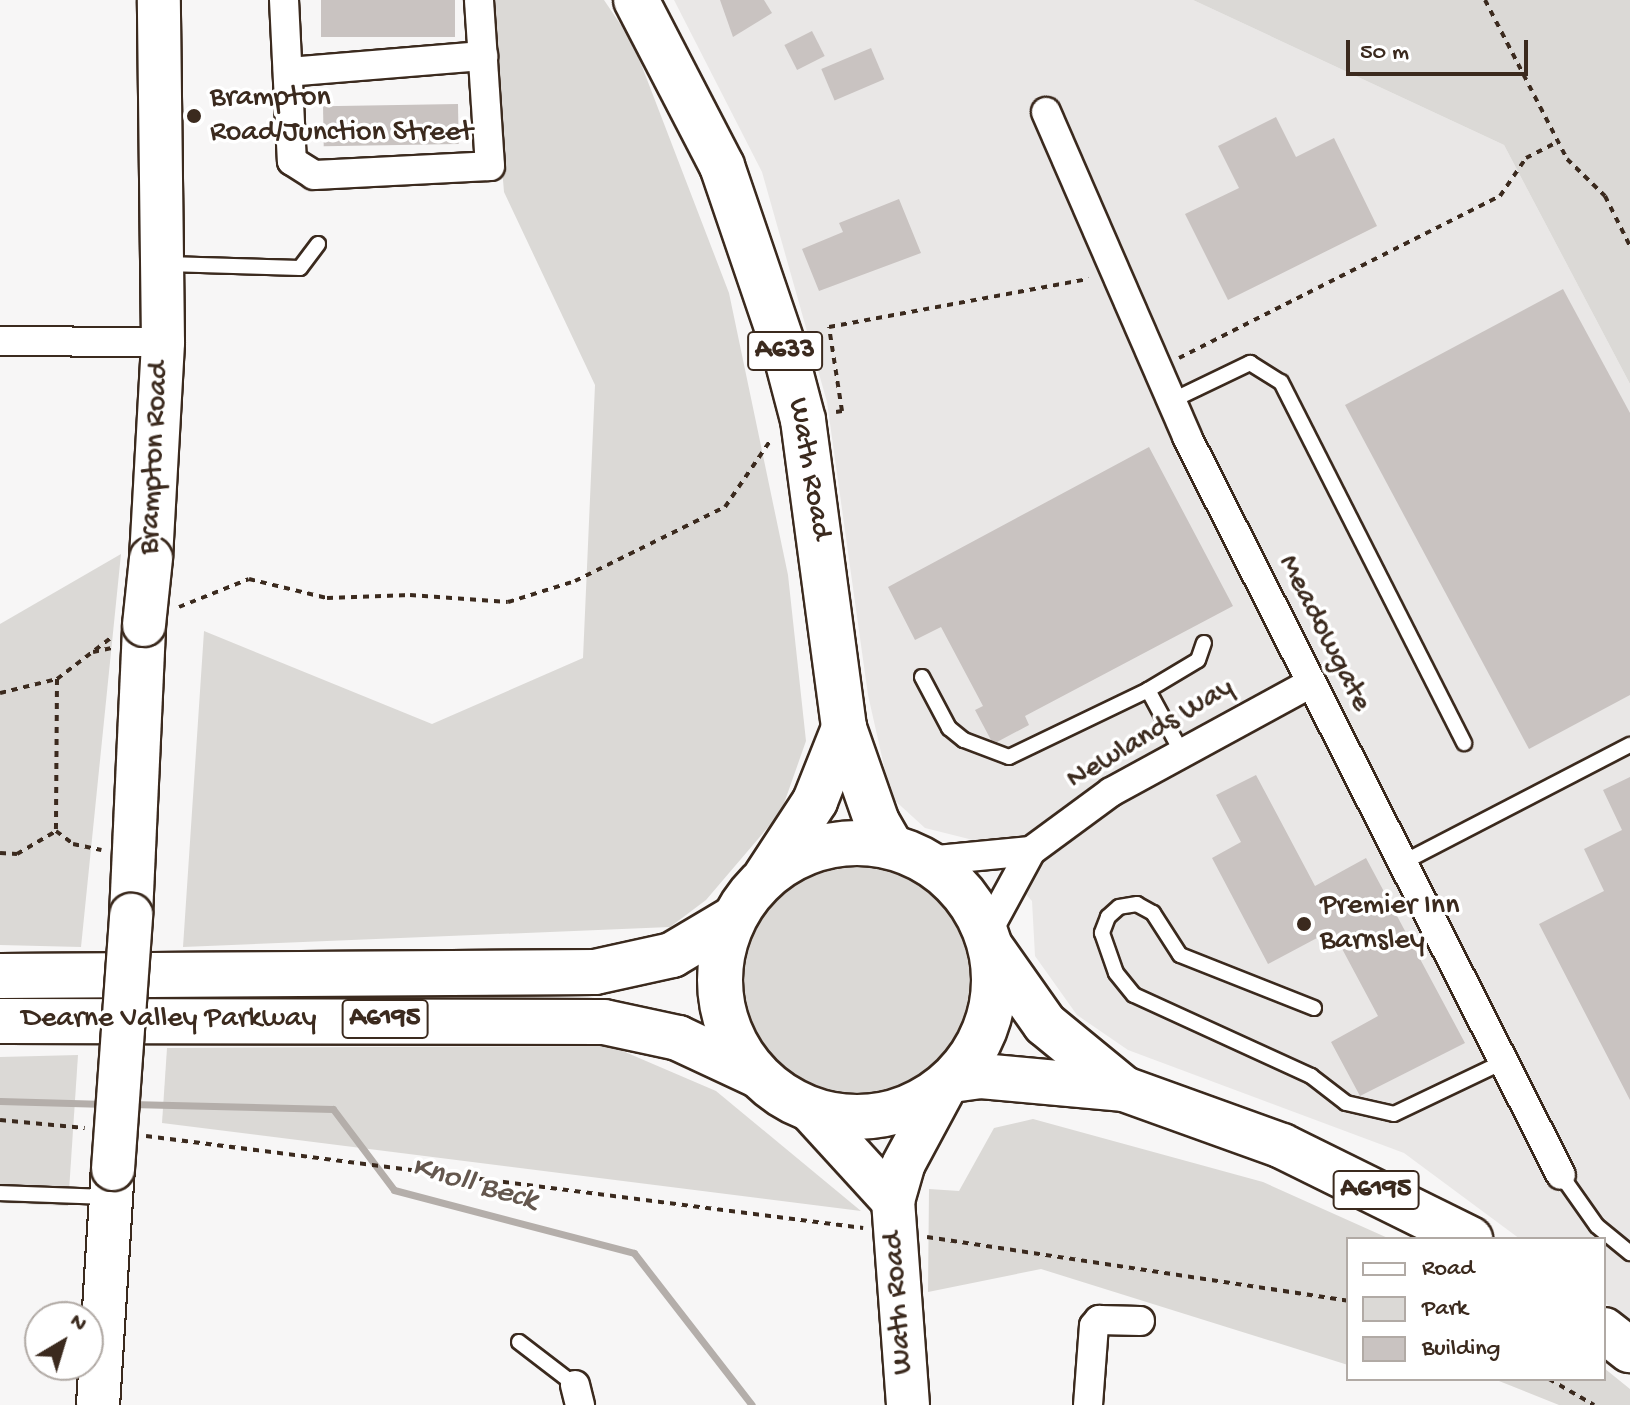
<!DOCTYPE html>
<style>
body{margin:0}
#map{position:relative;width:1630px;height:1405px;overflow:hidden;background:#f7f6f6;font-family:"Gochi Hand",sans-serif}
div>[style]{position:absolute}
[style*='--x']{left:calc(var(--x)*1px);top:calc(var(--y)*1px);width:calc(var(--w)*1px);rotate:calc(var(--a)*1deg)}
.built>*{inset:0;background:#e9e7e6}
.green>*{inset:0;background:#dbd9d6}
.round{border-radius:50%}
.stream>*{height:7px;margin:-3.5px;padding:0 3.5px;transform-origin:3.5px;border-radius:3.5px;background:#b4aeaa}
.building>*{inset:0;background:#c9c3c1;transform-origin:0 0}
.path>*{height:4px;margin-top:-2px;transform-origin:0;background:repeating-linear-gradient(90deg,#3b2a1e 0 6px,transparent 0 12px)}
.roads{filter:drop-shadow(2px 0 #3b2a1e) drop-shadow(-2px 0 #3b2a1e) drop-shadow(0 2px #3b2a1e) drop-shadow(0 -2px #3b2a1e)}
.lane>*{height:14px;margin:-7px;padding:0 7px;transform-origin:7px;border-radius:7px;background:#fff}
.street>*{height:28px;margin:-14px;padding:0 14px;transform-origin:14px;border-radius:14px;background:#fff}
.secondary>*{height:42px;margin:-21px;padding:0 21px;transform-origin:21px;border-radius:21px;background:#fff}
.primary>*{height:44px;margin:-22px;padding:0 22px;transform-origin:22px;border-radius:22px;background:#fff}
.highway>*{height:44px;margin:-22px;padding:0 22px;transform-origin:22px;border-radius:22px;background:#fff}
.highway>.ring{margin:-22px;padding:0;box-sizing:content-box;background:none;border:44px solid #fff;border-radius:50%}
.bridges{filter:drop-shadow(2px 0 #3b2a1e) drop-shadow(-2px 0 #3b2a1e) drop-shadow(0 2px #3b2a1e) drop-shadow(0 -2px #3b2a1e)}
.secondary-bridge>*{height:42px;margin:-21px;padding:0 21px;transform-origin:21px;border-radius:21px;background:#fff}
.dots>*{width:22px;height:22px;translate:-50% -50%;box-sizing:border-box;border:4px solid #fff;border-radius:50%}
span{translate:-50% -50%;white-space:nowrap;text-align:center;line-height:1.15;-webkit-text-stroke:7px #fff;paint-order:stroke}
.shield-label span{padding:2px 6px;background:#fff;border:2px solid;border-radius:6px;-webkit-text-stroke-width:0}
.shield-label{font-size:28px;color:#3b2a1e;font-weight:700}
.poi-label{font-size:30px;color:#3b2a1e}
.left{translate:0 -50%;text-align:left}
.street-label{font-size:30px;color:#3b2a1e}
.water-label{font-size:32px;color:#65584f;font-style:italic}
.legend{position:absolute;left:1346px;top:1237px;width:260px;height:144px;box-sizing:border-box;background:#fff;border:2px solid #b1aaa5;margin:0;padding:10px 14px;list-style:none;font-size:24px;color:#3b2a1e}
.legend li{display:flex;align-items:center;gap:16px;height:40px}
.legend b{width:40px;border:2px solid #b1aaa5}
.north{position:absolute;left:24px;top:1301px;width:80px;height:80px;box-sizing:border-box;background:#fff;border:2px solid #b1aaa5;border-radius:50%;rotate:38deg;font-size:22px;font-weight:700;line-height:32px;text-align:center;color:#3b2a1e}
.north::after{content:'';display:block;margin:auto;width:28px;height:36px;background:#3b2a1e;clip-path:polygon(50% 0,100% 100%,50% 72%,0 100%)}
.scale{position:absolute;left:1346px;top:40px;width:182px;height:36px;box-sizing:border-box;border:4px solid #3b2a1e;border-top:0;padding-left:10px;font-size:24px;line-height:28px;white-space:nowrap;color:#3b2a1e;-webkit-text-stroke:6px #fff;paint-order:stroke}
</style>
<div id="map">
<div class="built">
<div style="clip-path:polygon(674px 0,1193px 0,1504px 145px,1630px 384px,1630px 1321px,1604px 1302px,1604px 1239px,1520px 1239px,1404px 1153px,1128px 1050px,1077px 1015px,1035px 956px,1032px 901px,977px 841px,925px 828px,891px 797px,868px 695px,827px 402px,762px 172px)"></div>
</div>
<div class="green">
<div style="clip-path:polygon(488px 0,604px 0,633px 43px,729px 293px,788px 575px,806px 741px,781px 812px,706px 900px,670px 927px,183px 947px,204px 631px,432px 724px,583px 658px,595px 385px,504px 192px)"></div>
<div style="clip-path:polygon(1193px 0,1630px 0,1630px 384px,1504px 145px)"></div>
<div style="clip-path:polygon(121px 554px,81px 947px,0 945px,0 624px)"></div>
<div class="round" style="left:744px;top:867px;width:226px;height:226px"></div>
<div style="clip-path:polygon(611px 1046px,716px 1091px,861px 1211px,162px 1123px,167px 1048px)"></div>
<div style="clip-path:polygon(78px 1055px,68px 1206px,0 1203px,0 1057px)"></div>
<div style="clip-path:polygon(1033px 1119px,1263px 1182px,1390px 1239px,1348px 1239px,1348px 1365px,1041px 1269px,928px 1292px,929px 1189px,959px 1191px,994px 1128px)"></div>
<div style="clip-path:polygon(1604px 1368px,1630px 1389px,1630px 1405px,1559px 1405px,1494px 1379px,1604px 1379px)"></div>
</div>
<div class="stream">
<div style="--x:0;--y:1101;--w:106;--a:1.6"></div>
<div style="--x:130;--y:1104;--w:203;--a:1.4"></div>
<div style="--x:333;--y:1109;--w:101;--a:53"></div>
<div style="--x:394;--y:1190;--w:248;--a:14.7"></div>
<div style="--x:634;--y:1253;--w:192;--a:52.2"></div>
</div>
<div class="building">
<div style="left:321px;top:0;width:134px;height:37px"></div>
<div style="clip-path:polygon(720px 0,764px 0,772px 13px,733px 37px)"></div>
<div style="left:812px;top:31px;width:28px;height:31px;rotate:63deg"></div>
<div style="left:871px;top:48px;width:34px;height:54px;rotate:67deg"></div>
<div style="left:458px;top:104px;width:40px;height:135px;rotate:89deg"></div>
<div style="clip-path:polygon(1276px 117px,1296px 157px,1334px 138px,1377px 226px,1228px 300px,1185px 214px,1239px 188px,1218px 146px)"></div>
<div style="clip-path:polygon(899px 199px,921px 253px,819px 291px,802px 249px,843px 232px,839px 223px)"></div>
<div style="clip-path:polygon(1563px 289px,1630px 413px,1630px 695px,1529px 749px,1345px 405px)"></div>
<div style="clip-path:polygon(1149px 447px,1233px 606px,1025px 716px,1029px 725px,997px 742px,991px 740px,975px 710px,983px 706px,941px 627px,915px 640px,888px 587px)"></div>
<div style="clip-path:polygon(1256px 775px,1315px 886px,1366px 858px,1465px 1043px,1360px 1096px,1331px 1042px,1378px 1016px,1332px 930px,1268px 964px,1212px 858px,1241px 842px,1216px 795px)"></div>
<div style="clip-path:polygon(1630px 777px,1630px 1100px,1539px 924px,1604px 891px,1584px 849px,1622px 830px,1603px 790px)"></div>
</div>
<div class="path">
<div style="--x:1485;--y:0;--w:179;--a:62.7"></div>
<div style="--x:1567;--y:159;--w:53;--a:44.2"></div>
<div style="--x:1605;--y:196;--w:56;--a:63.4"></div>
<div style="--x:1179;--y:358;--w:360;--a:-26.8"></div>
<div style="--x:1500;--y:196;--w:46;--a:-55.6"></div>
<div style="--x:1526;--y:158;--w:36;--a:-27"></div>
<div style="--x:836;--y:412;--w:6;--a:-9"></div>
<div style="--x:842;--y:411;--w:85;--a:-98.8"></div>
<div style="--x:829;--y:327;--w:264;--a:-10.5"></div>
<div style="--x:179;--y:607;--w:75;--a:-21.8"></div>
<div style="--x:249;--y:579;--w:80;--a:13.7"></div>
<div style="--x:327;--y:598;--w:83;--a:-2.1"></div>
<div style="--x:410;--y:595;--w:98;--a:4.1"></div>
<div style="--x:508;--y:602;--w:70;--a:-17.4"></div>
<div style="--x:575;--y:581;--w:167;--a:-26.3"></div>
<div style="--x:725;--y:507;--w:80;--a:-55.7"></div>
<div style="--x:93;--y:652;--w:19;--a:-12"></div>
<div style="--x:57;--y:679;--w:152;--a:90.4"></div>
<div style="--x:56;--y:831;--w:21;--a:37"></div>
<div style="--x:73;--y:844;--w:29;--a:12"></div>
<div style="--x:0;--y:693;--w:59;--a:-13.8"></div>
<div style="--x:57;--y:679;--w:69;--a:-37.4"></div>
<div style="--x:0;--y:853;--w:17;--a:3"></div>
<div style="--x:17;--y:854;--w:45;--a:-30.5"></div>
<div style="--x:0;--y:1120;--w:85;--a:5.4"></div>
<div style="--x:146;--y:1136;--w:723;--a:7.31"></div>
<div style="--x:927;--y:1237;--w:426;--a:8.6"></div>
<div style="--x:1549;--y:1379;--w:52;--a:30"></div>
</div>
<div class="roads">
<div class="lane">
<div style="--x:167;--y:264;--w:133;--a:1.7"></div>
<div style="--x:300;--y:268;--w:30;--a:-53"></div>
<div style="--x:1171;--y:401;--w:88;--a:-25.7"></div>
<div style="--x:1250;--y:363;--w:36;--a:32"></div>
<div style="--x:1281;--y:382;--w:405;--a:63.1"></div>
<div style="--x:922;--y:677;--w:58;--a:62.1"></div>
<div style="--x:949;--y:728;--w:19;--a:39"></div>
<div style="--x:964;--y:740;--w:48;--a:20.7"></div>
<div style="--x:1009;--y:757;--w:154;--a:-25.7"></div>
<div style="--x:1148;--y:690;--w:58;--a:-31"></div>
<div style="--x:1198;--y:660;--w:18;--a:-71"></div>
<div style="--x:1148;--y:690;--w:69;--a:61.6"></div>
<div style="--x:1402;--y:863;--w:257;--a:-27.4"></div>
<div style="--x:1314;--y:1008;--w:144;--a:-158.4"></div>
<div style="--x:1180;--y:955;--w:50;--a:-122.7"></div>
<div style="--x:1153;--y:913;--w:18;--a:-151"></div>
<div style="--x:1137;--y:904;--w:18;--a:171"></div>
<div style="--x:1119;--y:907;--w:15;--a:138"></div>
<div style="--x:1108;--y:917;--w:17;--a:111"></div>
<div style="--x:1102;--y:933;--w:42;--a:70.7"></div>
<div style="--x:1116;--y:973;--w:28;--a:51"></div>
<div style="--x:1134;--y:995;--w:195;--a:24.6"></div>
<div style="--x:1311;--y:1076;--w:44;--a:37.6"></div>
<div style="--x:1346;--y:1103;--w:49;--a:12.9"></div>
<div style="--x:1394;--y:1114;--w:123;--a:-25.5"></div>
<div style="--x:1561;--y:1175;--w:62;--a:54.8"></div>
<div style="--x:1597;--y:1226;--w:43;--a:39.3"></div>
<div style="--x:0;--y:1193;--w:107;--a:2.1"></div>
<div style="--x:519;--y:1342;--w:71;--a:37.5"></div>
</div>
<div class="street">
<div style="--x:284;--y:0;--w:161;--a:87.2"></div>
<div style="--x:292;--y:161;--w:26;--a:32"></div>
<div style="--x:314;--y:175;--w:176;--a:-2.9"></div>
<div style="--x:490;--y:166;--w:166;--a:-93.8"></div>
<div style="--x:288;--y:72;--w:196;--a:-4.7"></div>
<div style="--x:1046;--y:112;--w:354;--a:66.5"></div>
<div style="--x:1187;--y:437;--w:827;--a:63.13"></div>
<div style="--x:0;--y:341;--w:163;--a:0.4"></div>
<div style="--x:927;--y:861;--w:104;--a:-5.5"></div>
<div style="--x:987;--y:932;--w:92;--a:-61.5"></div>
<div style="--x:1031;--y:851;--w:99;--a:-36.4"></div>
<div style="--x:1111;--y:792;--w:226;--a:-28.6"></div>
<div style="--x:575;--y:1385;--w:21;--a:76"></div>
<div style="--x:1088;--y:1405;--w:79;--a:-85.7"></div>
<div style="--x:1094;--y:1326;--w:8;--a:-50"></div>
<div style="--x:1099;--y:1320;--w:41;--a:1.4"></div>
</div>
<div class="secondary">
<div style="--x:151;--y:558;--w:216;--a:-86.8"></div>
<div style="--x:163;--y:342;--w:342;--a:-90.7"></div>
<div style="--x:131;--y:915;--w:290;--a:-87.4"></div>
<div style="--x:809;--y:1109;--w:125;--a:47.6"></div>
<div style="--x:98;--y:1405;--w:236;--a:-86.4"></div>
<div style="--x:908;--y:1405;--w:205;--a:-94.2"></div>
<div style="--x:893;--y:1201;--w:37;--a:-74"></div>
<div style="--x:903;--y:1165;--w:91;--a:-61.7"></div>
</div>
<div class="primary">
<div style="--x:636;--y:0;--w:187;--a:62.6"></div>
<div style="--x:722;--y:166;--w:192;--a:71.2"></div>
<div style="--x:784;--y:348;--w:74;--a:75.2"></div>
<div style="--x:803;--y:420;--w:311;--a:82.4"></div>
<div style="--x:844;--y:728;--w:100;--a:70.7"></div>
<div style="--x:877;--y:822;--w:28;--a:60"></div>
<div style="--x:766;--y:876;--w:90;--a:-56.8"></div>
<div style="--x:815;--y:801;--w:79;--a:-68.3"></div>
</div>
<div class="highway">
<div class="ring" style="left:720px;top:843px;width:230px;height:230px"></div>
<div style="--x:992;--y:949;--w:92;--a:54.8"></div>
<div style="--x:1045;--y:1024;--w:102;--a:39.4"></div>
<div style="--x:0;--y:976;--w:595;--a:-0.39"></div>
<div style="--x:595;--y:972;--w:79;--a:-12.4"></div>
<div style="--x:672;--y:955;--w:72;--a:-30.8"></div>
<div style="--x:0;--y:1021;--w:604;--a:0.09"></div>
<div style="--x:604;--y:1022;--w:76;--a:12.2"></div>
<div style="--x:678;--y:1038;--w:87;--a:25.1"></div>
<div style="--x:952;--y:1080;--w:29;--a:-8"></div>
<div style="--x:981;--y:1076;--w:144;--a:5.2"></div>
<div style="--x:1124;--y:1089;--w:168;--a:19.8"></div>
<div style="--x:1282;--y:1146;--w:210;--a:26.3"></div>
<div style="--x:1604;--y:1330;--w:33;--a:38"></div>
</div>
</div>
<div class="bridges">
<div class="secondary-bridge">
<div style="--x:144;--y:625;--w:67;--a:-84"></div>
<div style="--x:113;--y:1169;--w:255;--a:-85.9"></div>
</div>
</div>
<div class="dots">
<div style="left:194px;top:116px;background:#3b2a1e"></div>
<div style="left:1304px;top:924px;background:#3b2a1e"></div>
</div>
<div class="shield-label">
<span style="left:785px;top:351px">A633</span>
<span style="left:385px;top:1019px">A6195</span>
<span style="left:1376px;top:1190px">A6195</span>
</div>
<div class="poi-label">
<span class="left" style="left:210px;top:116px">Brampton<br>Road/Junction Street</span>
<span class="left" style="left:1320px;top:924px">Premier Inn<br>Barnsley</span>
</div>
<div class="street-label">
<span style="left:156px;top:458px;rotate:-87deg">Brampton Road</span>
<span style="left:808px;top:469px;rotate:80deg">Wath Road</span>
<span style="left:1323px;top:634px;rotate:63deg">Meadowgate</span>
<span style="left:1151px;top:735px;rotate:-31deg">Newlands Way</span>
<span style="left:169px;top:1020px">Dearne Valley Parkway</span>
<span style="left:900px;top:1303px;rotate:-94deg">Wath Road</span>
</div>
<div class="water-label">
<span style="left:474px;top:1185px;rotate:16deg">Knoll Beck</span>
</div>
<ul class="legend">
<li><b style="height:10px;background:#fff"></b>Road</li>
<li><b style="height:22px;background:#dbd9d6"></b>Park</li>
<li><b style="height:22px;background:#c9c3c1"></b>Building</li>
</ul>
<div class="north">N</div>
<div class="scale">50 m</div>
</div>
